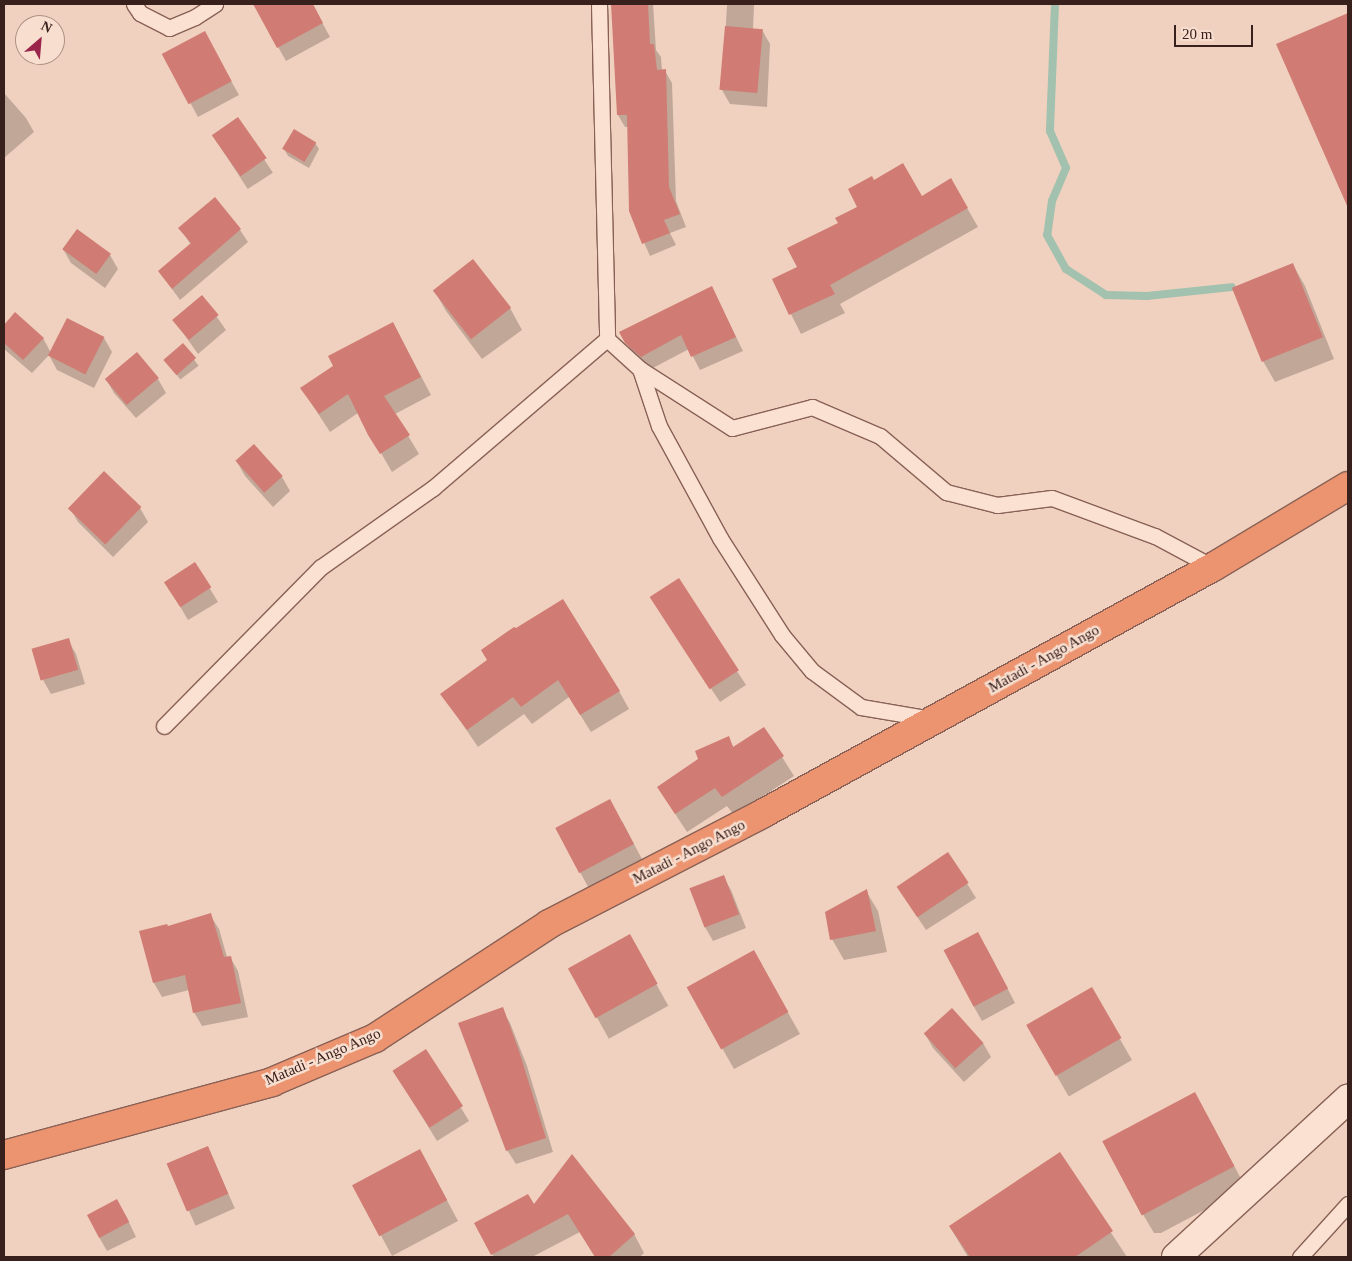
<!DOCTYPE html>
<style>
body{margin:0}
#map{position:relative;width:1352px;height:1261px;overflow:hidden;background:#f0d1bf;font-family:"Times New Roman",serif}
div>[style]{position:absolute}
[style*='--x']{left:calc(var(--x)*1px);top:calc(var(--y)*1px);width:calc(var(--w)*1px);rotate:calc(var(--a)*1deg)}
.shadow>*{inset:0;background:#0003;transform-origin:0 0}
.stream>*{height:8px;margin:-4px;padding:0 4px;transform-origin:4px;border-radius:4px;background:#a2c1ae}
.building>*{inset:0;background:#d07b73;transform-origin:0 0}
.roads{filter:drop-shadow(1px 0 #896156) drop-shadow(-1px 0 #896156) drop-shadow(0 1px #896156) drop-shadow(0 -1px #896156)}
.service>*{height:15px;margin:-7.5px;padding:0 7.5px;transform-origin:7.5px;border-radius:7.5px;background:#fae1d2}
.minor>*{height:28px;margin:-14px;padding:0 14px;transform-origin:14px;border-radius:14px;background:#fae1d2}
.trunk>*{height:28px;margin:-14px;padding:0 14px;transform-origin:14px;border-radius:14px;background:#ec9370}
span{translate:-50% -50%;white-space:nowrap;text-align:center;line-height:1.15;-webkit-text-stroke:5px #f7decf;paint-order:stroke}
.street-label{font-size:15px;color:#38201c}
.frame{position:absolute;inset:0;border:5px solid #38201c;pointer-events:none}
.north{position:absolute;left:15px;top:15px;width:50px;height:50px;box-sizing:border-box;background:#f7decf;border:1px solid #ab9287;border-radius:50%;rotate:27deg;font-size:14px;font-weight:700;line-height:20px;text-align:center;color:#38201c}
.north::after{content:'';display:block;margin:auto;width:18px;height:22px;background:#9b244b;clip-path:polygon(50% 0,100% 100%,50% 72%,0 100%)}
.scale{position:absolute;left:1174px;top:25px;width:79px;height:22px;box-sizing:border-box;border:2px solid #38201c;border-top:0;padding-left:6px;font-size:15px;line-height:18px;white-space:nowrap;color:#38201c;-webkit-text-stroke:4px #f7decf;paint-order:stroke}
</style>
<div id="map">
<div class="shadow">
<div style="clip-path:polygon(260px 4px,312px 4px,330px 37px,286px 61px,255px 6px)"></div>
<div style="clip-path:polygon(613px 4px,653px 4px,656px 50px,661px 57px,662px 71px,665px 71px,672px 83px,676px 201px,686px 227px,670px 233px,676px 245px,650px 256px,630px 211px,628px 127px,625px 127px,618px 115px)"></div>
<div style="clip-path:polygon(713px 4px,754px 4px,753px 30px,762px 30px,770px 44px,767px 107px,730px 104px,722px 90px,727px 5px)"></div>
<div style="clip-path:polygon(1348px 14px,1348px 204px,1278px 45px)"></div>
<div style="clip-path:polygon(212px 47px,239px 95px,198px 117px,164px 54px)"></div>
<div style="clip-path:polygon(4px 93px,26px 118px,34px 132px,4px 158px)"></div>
<div style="left:238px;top:119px;width:64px;height:30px;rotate:57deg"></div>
<div style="clip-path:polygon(315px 143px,319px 149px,309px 168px,288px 156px,284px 149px)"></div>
<div style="clip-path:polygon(951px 180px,978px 227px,840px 304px,845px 313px,801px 334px,774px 280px,799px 268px,840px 224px,859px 207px,873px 182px,921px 197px)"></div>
<div style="clip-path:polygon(214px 199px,240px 230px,248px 242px,180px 300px,159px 271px,191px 245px,180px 228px)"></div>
<div style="clip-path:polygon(77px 230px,110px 255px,118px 269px,105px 288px,71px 263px,63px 249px)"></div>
<div style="clip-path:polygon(1293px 265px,1305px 286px,1334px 359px,1275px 382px,1263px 361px)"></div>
<div style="clip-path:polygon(712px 288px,743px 351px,700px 370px,689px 349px,649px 370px,634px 357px,621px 332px)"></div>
<div style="clip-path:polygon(434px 290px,510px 308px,522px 330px,482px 359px,446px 311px)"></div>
<div style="clip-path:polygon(202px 296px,226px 330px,198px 354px,174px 320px)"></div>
<div style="clip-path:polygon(15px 314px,43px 338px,51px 353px,104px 338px,112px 352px,94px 388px,57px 370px,49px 355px,32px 373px,4px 349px,4px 327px)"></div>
<div style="clip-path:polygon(393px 323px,431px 395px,395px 414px,419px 454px,392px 472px,358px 413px,330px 432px,302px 389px)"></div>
<div style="left:183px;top:345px;width:26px;height:23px;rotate:53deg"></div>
<div style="clip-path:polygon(106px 379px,158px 379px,166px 393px,136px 418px,114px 393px)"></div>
<div style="clip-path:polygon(254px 446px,282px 477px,290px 491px,273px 507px,245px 476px,237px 462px)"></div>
<div style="clip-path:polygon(70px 508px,140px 508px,148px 522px,113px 557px,78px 522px)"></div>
<div style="clip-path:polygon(195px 564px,218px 602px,188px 620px,174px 596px)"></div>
<div style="clip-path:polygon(678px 580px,746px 685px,720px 702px,660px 612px)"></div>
<div style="clip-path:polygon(68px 640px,76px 654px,85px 684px,51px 694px,43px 680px)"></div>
<div style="clip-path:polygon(488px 661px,619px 691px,629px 709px,591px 732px,569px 697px,532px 724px,524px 714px,478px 747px,442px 694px)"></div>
<div style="clip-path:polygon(764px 728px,794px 776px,734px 815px,727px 806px,687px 832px,670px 806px,700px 760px,728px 738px,734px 748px)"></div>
<div style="clip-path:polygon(622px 821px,645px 865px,592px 894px,556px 828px)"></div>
<div style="clip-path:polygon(948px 853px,976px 898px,926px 930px,906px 900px)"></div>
<div style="clip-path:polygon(723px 876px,731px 890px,746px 928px,713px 941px,705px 927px)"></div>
<div style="clip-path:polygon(866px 891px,878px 911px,887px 952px,844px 960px,832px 939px)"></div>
<div style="clip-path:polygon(210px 915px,219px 929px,227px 957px,230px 957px,238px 971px,248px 1017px,202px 1026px,194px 1012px,189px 990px,162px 997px,154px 983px,140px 932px,168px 927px)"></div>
<div style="left:629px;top:935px;width:81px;height:68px;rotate:61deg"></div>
<div style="clip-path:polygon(986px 947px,1015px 1003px,982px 1021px,974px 1007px)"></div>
<div style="clip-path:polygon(754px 952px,800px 1034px,734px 1069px,722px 1048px)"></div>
<div style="left:1091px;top:989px;width:82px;height:73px;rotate:60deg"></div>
<div style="clip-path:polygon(502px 1009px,510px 1023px,527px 1066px,553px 1152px,516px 1164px,507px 1150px)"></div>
<div style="clip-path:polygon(925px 1034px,983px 1043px,991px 1057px,964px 1082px,933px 1048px)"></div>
<div style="clip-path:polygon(426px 1051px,469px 1121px,437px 1141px,402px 1084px)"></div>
<div style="clip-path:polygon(1207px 1115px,1246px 1188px,1161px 1233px,1154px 1233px,1141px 1211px)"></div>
<div style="left:208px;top:1148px;width:66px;height:43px;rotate:66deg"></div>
<div style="clip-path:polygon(1059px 1154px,1127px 1257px,968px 1257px,950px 1227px)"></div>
<div style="clip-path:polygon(572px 1156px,634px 1234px,644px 1253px,640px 1257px,595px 1257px,580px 1232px,532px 1257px,494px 1257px,476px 1224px,534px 1206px)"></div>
<div style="clip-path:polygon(432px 1172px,458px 1221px,392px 1256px,354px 1185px)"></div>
<div style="clip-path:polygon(125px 1214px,136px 1237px,107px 1251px,99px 1237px)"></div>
</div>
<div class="stream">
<div style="--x:1055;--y:4;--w:127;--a:92.3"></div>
<div style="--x:1050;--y:131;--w:40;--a:66.6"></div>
<div style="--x:1066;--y:168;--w:36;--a:113"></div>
<div style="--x:1052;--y:201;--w:34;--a:98"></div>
<div style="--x:1047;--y:235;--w:39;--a:61"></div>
<div style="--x:1066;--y:269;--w:48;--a:33"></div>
<div style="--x:1106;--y:295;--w:41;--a:1.4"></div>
<div style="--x:1147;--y:296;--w:85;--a:-6"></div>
</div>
<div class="building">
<div style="clip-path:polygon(253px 4px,313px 4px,323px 23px,277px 48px)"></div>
<div style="clip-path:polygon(611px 4px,648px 4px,650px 44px,654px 44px,657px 70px,666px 69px,669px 187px,680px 214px,664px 220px,670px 233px,642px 244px,629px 211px,627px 115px,617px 115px)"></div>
<div style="clip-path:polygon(1348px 13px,1348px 208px,1276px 44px)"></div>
<div style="left:725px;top:26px;width:38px;height:64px;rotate:5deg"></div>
<div style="left:205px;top:31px;width:57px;height:49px;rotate:62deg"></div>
<div style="left:238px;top:117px;width:50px;height:32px;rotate:55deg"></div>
<div style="left:294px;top:129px;width:26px;height:23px;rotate:31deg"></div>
<div style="clip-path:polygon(903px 163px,922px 196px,951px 178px,968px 208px,830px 285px,835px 294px,789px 315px,772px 279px,797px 267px,787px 248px,838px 223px,835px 218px,857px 207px,848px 189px,872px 176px,874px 180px)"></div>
<div style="clip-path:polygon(215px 197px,241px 229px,172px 289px,158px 271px,191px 243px,178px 228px)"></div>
<div style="left:77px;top:229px;width:42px;height:25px;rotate:36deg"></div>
<div style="left:473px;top:259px;width:62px;height:51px;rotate:52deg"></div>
<div style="left:1293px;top:263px;width:80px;height:66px;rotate:68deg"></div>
<div style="clip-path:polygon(712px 286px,736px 337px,691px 357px,681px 335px,641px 357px,625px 343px,619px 332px)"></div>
<div style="left:202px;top:295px;width:26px;height:39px;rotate:50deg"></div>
<div style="clip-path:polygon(15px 312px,44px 338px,23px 360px,4px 343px,4px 325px)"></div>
<div style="left:67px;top:318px;width:42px;height:42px;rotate:27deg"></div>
<div style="clip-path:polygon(393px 322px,421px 377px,384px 396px,410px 435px,380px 454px,368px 435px,348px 394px,319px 414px,300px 388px,333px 366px,328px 356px)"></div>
<div style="left:183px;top:343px;width:20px;height:26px;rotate:49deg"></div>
<div style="left:137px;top:352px;width:34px;height:42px;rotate:50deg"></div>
<div style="left:254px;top:444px;width:43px;height:25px;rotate:48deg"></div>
<div style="left:104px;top:471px;width:52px;height:52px;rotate:44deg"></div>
<div style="left:195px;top:562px;width:30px;height:37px;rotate:57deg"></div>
<div style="left:679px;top:578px;width:110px;height:35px;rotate:57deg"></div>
<div style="clip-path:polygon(563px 599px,620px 691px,580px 715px,558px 680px,521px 707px,513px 697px,467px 730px,440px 694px,487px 660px,481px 650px,514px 627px,516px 628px)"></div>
<div style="left:69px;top:638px;width:33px;height:39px;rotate:74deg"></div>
<div style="clip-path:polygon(764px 727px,784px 756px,722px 797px,715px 788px,675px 814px,657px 787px,698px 759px,695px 751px,729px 736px,733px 747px)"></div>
<div style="left:610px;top:799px;width:51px;height:62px;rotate:62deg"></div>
<div style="left:948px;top:852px;width:37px;height:62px;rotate:56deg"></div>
<div style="left:724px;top:875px;width:42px;height:37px;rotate:69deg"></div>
<div style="clip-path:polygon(867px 889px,876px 931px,830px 940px,825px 912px)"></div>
<div style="clip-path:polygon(211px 913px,224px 957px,231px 956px,241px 1003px,193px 1013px,185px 975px,153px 983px,139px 931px,167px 924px,168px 926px)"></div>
<div style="left:978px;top:932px;width:64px;height:39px;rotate:62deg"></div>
<div style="left:630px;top:934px;width:57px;height:71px;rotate:61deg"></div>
<div style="left:754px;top:950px;width:71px;height:77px;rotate:61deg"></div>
<div style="left:1092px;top:987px;width:59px;height:76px;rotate:60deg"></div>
<div style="clip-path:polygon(503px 1007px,519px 1051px,546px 1138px,506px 1151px,458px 1023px)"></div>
<div style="left:952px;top:1008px;width:47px;height:38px;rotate:48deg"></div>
<div style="left:426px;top:1049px;width:68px;height:40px;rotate:57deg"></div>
<div style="left:1195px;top:1092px;width:84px;height:105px;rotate:62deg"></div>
<div style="left:208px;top:1146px;width:52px;height:45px;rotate:67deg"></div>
<div style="left:420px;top:1149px;width:58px;height:77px;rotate:62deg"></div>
<div style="clip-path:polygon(1060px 1152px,1113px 1231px,1075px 1257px,970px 1257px,949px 1226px)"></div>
<div style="clip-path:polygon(572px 1154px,635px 1234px,609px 1257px,595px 1257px,568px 1214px,491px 1255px,474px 1223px,528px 1194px,534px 1204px)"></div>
<div style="left:117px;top:1199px;width:26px;height:34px;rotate:62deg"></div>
</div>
<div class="roads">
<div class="service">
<div style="--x:134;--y:4;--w:11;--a:56"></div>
<div style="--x:140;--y:13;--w:33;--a:27"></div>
<div style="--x:169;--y:28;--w:28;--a:-23"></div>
<div style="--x:195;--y:17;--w:24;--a:-33"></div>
<div style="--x:599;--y:4;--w:335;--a:88.6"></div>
<div style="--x:607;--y:339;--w:45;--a:42.3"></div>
<div style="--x:640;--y:369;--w:60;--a:71.6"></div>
<div style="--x:659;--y:426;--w:128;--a:61.4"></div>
<div style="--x:720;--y:538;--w:115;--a:57.4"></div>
<div style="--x:782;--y:635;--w:47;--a:50.2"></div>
<div style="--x:812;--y:671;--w:61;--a:36.3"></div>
<div style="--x:861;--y:707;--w:71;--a:9.7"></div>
<div style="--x:640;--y:369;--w:109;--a:32.7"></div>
<div style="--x:732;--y:428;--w:83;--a:-14.7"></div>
<div style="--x:812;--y:407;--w:74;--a:23.1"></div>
<div style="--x:880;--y:436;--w:87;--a:40.3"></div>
<div style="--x:946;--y:492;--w:53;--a:14.3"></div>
<div style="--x:997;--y:505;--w:55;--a:-7.3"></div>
<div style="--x:1052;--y:498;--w:110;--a:20.3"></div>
<div style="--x:1155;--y:536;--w:66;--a:28.1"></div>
<div style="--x:164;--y:726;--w:223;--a:-45.4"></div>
<div style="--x:321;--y:567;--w:137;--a:-35.2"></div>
<div style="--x:433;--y:488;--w:229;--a:-40.6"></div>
<div style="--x:1300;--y:1257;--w:72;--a:-47.8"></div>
</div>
<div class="minor">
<div style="--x:1176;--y:1257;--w:234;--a:-42.6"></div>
</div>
<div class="trunk">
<div style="--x:4;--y:1155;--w:278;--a:-15.2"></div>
<div style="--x:272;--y:1082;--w:112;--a:-23.1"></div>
<div style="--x:375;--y:1038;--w:208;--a:-33.2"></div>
<div style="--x:549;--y:924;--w:240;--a:-27.3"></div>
<div style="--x:762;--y:814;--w:514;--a:-28.71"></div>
<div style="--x:1213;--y:567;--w:157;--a:-31"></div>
</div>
</div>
<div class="street-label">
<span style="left:1044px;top:659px;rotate:-29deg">Matadi - Ango Ango</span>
<span style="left:689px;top:852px;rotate:-27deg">Matadi - Ango Ango</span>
<span style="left:323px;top:1057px;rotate:-23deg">Matadi - Ango Ango</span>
</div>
<div class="frame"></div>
<div class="north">N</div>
<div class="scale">20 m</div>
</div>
